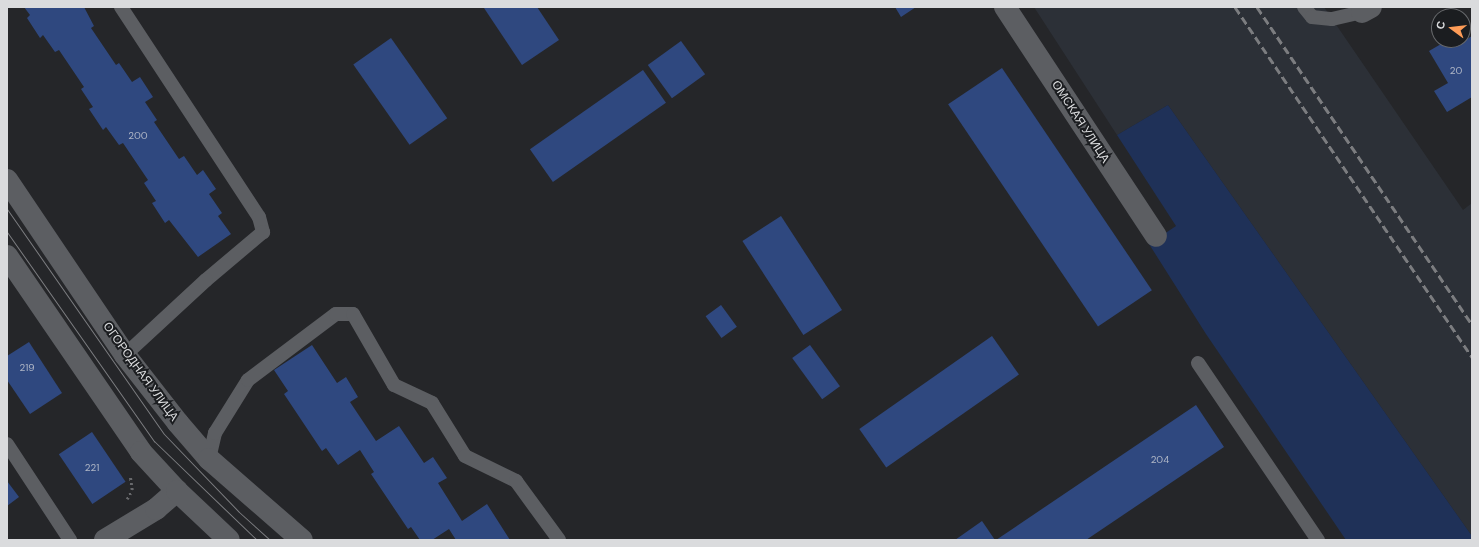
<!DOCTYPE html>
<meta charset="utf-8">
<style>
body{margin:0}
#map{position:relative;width:1479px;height:547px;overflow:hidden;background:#252629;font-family:"DM Sans",sans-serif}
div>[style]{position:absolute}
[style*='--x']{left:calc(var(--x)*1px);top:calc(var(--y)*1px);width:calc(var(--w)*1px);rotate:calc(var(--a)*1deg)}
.built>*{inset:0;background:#2c3037}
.green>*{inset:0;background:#1f3158}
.building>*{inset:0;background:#2f487f;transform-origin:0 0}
.path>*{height:2.5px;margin-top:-1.25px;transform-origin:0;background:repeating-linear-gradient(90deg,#68696c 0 2px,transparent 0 5px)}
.service>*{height:14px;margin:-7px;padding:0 7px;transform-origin:7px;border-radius:7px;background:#5c5e62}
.minor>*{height:22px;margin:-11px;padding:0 11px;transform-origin:11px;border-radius:11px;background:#5c5e62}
.tertiary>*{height:22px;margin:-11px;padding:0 11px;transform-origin:11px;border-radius:11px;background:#5c5e62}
.tram>*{height:1px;margin:-0.5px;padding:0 0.5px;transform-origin:0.5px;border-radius:0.5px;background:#7c7d80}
.rail>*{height:3px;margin-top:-1.5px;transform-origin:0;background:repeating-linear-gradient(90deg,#7c7d80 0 8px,transparent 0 12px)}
span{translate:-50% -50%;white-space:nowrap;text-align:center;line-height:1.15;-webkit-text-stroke:4px #1b1d20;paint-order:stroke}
.number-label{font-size:10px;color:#afb6c6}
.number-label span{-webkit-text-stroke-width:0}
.street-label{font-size:12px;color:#dadbdd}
.frame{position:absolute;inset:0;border:8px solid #dadbdd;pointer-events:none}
.north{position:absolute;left:1431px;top:8px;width:40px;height:40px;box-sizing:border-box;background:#1b1d20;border:1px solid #67696c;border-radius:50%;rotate:285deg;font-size:11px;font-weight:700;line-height:16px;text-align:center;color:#dadbdd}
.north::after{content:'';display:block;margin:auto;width:14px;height:18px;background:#fe9c57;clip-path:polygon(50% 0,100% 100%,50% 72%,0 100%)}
</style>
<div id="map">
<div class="built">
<div style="clip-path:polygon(1034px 7px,1324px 7px,1463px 210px,1472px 203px,1472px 536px,1168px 105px,1117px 135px)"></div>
</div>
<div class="green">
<div style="clip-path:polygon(1168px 105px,1472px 536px,1472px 540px,1346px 540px,1206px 334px,1149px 244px,1176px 226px,1117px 135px)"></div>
</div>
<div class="building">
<div style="clip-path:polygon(24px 7px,84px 7px,94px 26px,91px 28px,116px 65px,119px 63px,132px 82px,140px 77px,153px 97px,145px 102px,157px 120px,154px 122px,179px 159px,184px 156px,197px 175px,203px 170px,216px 189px,209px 194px,222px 213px,218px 216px,231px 234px,198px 257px,169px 220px,165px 223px,152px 203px,156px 201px,144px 183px,148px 180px,123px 143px,119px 145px,106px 127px,103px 130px,89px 109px,93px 107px,81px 89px,84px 87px,59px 50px,55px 52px,43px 35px,40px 38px,27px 18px,30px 15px)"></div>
<div style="clip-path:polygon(486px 7px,537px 7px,559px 40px,522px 65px,484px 8px)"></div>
<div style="clip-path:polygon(895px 7px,916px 7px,901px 17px)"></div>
<div style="clip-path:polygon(1472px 36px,1472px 97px,1447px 112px,1434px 91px,1448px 83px,1429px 51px,1448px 40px,1462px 42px)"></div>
<div style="left:391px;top:38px;width:98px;height:46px;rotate:55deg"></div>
<div style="left:681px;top:41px;width:41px;height:41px;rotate:54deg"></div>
<div style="left:1002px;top:68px;width:268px;height:65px;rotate:56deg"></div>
<div style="left:643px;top:70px;width:40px;height:138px;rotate:55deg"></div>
<div style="left:781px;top:216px;width:112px;height:46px;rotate:57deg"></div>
<div style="left:721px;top:305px;width:27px;height:19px;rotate:54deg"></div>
<div style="left:992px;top:336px;width:47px;height:162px;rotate:55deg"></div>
<div style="clip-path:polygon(29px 342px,62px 393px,30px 414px,7px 380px,7px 356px)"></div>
<div style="clip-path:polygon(312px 345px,337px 383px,346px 377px,358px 397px,350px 402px,376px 441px,399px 426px,424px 463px,433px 457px,447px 478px,438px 483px,462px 521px,487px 504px,510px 540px,456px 540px,449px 529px,432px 540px,420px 540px,411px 527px,408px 529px,371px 474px,374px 472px,360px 450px,338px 465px,326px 448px,322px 451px,284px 394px,288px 391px,274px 370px)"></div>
<div style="left:810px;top:345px;width:51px;height:22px;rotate:54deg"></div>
<div style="clip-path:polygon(1196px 405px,1224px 447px,1086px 540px,996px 540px)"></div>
<div style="left:92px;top:432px;width:60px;height:40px;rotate:56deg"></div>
<div style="clip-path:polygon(7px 481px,19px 497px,7px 506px)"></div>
<div style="clip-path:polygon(982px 521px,995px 540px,955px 540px)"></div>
</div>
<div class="path">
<div style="--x:127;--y:499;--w:10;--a:-61"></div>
<div style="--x:132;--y:490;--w:14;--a:-98"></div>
</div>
<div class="service">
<div style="--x:121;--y:7;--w:251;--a:56.7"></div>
<div style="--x:259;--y:217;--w:16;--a:75"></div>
<div style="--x:263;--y:232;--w:75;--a:139.9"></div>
<div style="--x:206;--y:280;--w:110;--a:137.2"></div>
<div style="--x:1304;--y:7;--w:13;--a:51"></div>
<div style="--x:1312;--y:17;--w:20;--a:6"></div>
<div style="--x:1332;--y:19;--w:31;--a:-13"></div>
<div style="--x:1198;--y:363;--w:214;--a:55.9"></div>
<div style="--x:7;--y:444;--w:115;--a:56.7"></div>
<div style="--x:209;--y:459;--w:27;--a:-77"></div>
<div style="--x:215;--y:433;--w:62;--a:-58.1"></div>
<div style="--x:248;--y:380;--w:110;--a:-36.9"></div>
<div style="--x:336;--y:314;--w:17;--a:0"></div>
<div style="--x:353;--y:314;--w:82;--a:60"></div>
<div style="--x:394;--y:385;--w:42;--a:25.3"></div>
<div style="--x:432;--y:403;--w:62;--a:58.1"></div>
<div style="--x:465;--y:456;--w:57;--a:26.1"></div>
<div style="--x:516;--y:481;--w:73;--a:53.9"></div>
</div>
<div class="minor">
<div style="--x:1005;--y:7;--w:274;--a:56.6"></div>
<div style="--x:1362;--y:12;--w:10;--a:-29"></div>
<div style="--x:105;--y:540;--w:60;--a:-31.3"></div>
<div style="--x:156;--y:509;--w:28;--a:-41"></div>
</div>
<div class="tertiary">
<div style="--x:7;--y:180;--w:211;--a:56"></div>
<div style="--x:125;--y:355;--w:86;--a:52.1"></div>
<div style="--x:178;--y:423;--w:48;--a:49.3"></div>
<div style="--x:209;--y:459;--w:123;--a:41.1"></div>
<div style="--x:7;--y:256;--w:237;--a:55.6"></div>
<div style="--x:141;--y:452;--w:53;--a:47.3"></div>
<div style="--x:177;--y:491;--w:71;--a:43.3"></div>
</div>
<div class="tram">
<div style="--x:7;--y:209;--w:274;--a:55.1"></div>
<div style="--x:164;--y:434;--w:108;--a:46.1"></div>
<div style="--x:239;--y:512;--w:42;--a:42.1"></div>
<div style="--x:7;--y:232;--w:256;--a:54.9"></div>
<div style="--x:154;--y:441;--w:143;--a:43.9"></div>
</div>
<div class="rail">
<div style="--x:1235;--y:7;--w:423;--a:55.9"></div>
<div style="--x:1257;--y:7;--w:383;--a:55.9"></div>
</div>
<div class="number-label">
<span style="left:1456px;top:71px">20</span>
<span style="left:138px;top:136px">200</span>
<span style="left:27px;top:368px">219</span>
<span style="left:1160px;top:460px">204</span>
<span style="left:92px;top:468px">221</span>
</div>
<div class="street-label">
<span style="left:1080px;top:122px;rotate:57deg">ОМСКАЯ УЛИЦА</span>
<span style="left:140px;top:372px;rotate:54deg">ОГОРОДНАЯ УЛИЦА</span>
</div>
<div class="frame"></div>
<div class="north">С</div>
</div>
